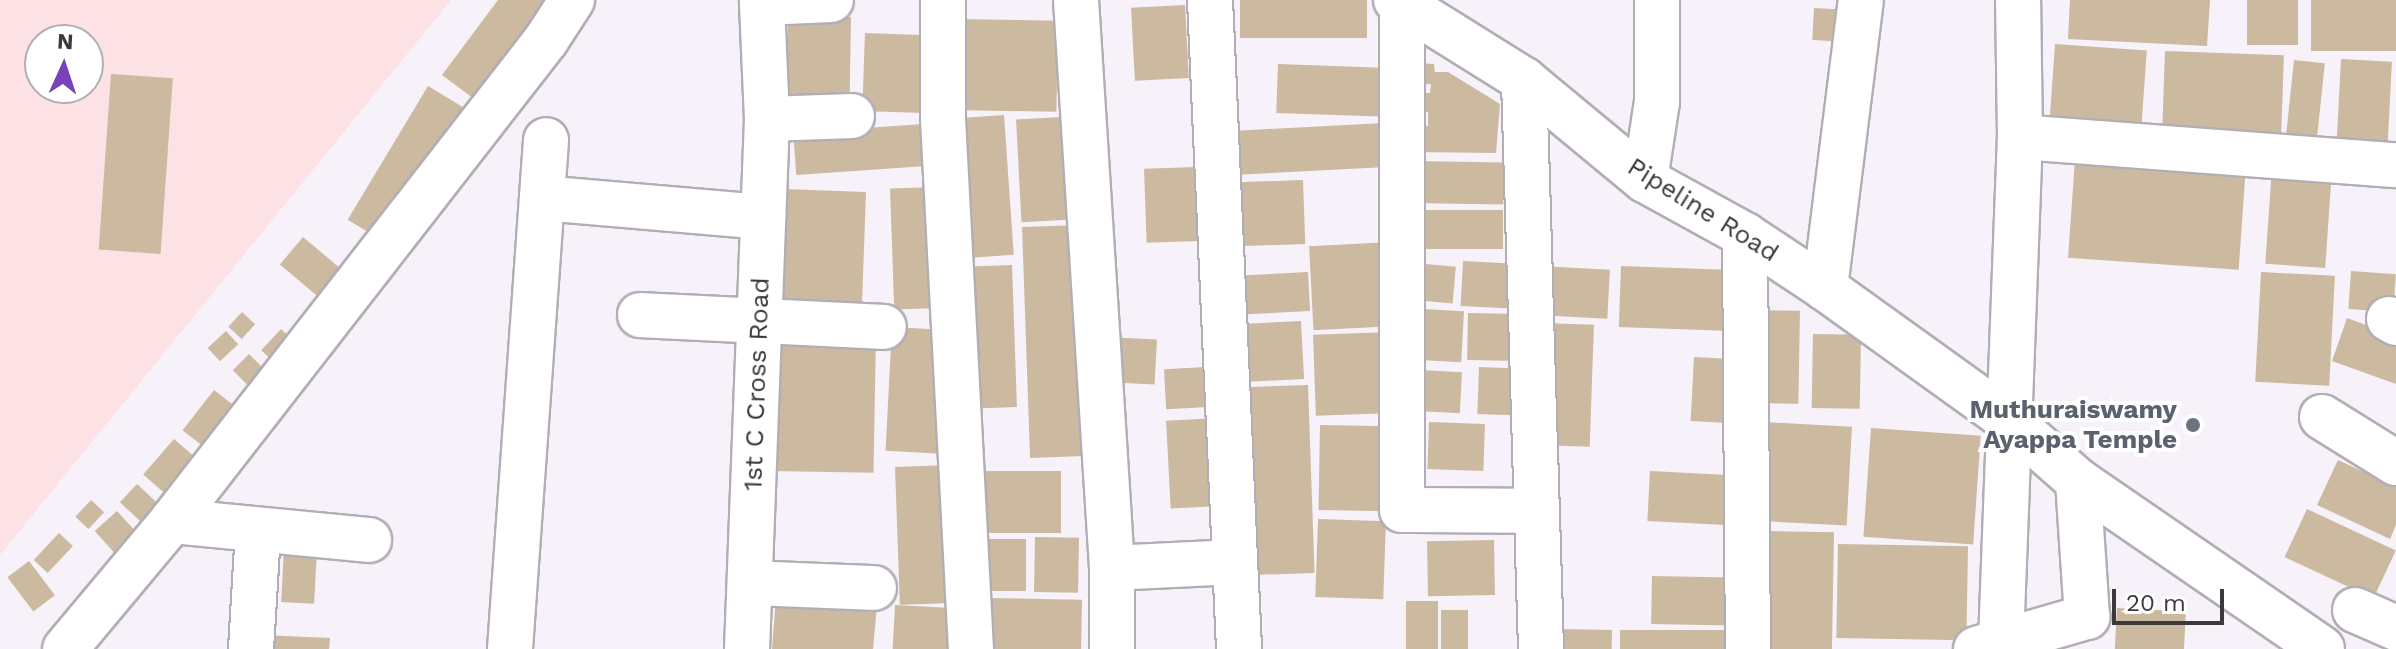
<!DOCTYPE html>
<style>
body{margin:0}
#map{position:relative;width:2396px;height:649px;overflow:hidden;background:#f7f1f9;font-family:"Work Sans",sans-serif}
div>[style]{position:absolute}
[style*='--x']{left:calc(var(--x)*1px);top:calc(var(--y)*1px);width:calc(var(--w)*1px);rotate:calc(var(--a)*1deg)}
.industrial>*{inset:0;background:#fde2e5}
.building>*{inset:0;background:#cbb9a0;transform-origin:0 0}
.roads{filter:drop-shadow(2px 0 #b3adb5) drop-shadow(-2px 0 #b3adb5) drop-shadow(0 2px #b3adb5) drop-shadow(0 -2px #b3adb5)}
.minor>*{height:44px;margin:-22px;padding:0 22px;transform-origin:22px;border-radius:22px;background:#fff}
.dots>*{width:22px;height:22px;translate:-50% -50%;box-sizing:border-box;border:4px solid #fff;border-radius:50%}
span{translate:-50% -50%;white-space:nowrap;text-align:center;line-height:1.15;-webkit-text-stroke:8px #fff;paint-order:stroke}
.street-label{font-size:26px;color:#3b393c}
.worship-label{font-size:26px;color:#5b616d;font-weight:700}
.right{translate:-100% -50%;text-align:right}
.north{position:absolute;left:24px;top:24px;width:80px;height:80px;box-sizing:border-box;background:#fff;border:2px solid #b1b0b1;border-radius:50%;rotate:3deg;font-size:22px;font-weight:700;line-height:32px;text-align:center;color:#3b393c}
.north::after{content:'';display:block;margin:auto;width:28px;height:36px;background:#7843ba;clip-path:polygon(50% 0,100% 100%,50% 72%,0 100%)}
.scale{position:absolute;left:2112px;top:589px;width:112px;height:36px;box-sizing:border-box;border:4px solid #3b393c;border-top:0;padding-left:10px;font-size:24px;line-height:28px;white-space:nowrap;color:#3b393c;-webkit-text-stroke:6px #fff;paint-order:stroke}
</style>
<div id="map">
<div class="industrial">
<div style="clip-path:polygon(evenodd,0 0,451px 0,0 555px,0 0,40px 40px,88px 40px,88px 88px,40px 88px,40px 40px)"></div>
</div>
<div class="building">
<div style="clip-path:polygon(498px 0,558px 0,481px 104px,442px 75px)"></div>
<div style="left:1240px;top:0;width:127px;height:38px"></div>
<div style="clip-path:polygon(2070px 0,2210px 0,2207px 46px,2068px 39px)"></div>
<div style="left:2247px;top:0;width:51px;height:45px"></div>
<div style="left:2311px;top:0;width:85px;height:51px"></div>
<div style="left:1185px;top:5px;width:73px;height:54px;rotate:87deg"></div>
<div style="left:1814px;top:8px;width:33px;height:32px;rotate:3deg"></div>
<div style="left:788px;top:16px;width:63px;height:79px;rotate:1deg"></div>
<div style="left:954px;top:19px;width:104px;height:91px;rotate:1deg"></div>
<div style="left:865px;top:33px;width:69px;height:78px;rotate:2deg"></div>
<div style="left:2055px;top:44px;width:92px;height:77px;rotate:4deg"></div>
<div style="left:2165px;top:51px;width:119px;height:83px;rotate:2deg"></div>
<div style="left:2341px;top:59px;width:51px;height:84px;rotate:3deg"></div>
<div style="left:2294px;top:60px;width:31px;height:76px;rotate:6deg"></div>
<div style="clip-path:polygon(1419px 63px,1434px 64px,1435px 72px,1448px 72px,1500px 104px,1496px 153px,1412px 152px,1413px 126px,1428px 126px,1428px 112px,1410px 112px,1411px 93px,1430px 93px,1431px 84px,1405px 84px)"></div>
<div style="left:1278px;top:64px;width:104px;height:49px;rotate:2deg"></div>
<div style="left:111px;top:74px;width:62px;height:176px;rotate:4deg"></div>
<div style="left:428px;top:86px;width:42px;height:156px;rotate:31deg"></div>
<div style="left:1004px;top:115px;width:140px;height:50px;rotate:86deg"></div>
<div style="left:1062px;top:117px;width:103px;height:46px;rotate:87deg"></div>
<div style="left:1384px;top:123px;width:44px;height:152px;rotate:87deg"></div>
<div style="left:923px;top:124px;width:42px;height:130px;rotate:86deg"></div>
<div style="left:2075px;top:159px;width:171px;height:99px;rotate:4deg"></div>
<div style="left:1411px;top:161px;width:93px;height:42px;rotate:1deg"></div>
<div style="left:1197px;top:167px;width:74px;height:53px;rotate:88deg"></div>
<div style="left:2272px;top:168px;width:60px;height:96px;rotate:4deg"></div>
<div style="left:1303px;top:180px;width:64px;height:74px;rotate:88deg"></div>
<div style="left:936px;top:187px;width:121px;height:46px;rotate:88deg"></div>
<div style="left:783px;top:189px;width:83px;height:127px;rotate:2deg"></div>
<div style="left:1420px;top:210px;width:83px;height:39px"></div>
<div style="left:1082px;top:225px;width:231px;height:60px;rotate:88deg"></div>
<div style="left:303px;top:237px;width:54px;height:36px;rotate:40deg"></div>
<div style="left:1391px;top:242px;width:84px;height:82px;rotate:87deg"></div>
<div style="left:1463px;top:261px;width:56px;height:45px;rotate:3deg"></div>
<div style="left:1414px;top:263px;width:42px;height:37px;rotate:5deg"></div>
<div style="left:1012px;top:265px;width:142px;height:42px;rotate:88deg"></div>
<div style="left:1539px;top:266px;width:71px;height:49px;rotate:3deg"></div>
<div style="left:1621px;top:266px;width:105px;height:61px;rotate:2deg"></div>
<div style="left:2351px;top:271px;width:45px;height:38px;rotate:4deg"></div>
<div style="left:1308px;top:272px;width:39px;height:74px;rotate:87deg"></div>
<div style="left:2261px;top:272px;width:74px;height:110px;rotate:3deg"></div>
<div style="left:1422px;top:309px;width:42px;height:51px;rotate:3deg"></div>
<div style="left:1756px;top:310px;width:44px;height:93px;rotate:1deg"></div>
<div style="left:242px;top:312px;width:18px;height:20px;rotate:43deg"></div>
<div style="left:1468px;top:313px;width:54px;height:47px;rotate:1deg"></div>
<div style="clip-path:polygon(2347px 318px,2396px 336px,2396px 384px,2332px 361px)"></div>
<div style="left:1301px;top:321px;width:58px;height:69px;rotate:87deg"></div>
<div style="left:1542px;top:323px;width:52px;height:122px;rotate:2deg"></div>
<div style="left:892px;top:327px;width:51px;height:124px;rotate:3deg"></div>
<div style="left:281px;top:329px;width:23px;height:29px;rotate:43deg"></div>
<div style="left:773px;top:330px;width:103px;height:141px;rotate:1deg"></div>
<div style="left:226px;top:331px;width:18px;height:25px;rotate:47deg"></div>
<div style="left:1391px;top:332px;width:81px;height:78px;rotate:88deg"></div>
<div style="left:1813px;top:334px;width:48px;height:74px;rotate:1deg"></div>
<div style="left:1107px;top:337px;width:50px;height:45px;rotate:3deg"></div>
<div style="left:249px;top:354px;width:33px;height:23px;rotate:45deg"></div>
<div style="left:1694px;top:357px;width:38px;height:64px;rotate:3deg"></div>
<div style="left:1206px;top:367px;width:40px;height:42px;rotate:87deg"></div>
<div style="left:1479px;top:367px;width:49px;height:47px;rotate:2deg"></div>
<div style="left:1419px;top:370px;width:43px;height:41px;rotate:3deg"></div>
<div style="left:1308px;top:385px;width:188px;height:72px;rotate:88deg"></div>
<div style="left:214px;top:390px;width:39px;height:51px;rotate:38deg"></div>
<div style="left:1218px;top:418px;width:88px;height:52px;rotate:87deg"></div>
<div style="left:1429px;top:422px;width:56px;height:47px;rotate:2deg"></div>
<div style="left:1763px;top:422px;width:89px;height:99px;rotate:3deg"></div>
<div style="left:1320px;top:425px;width:68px;height:85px;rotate:1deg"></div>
<div style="left:1871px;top:428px;width:110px;height:109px;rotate:4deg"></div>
<div style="left:174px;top:439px;width:37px;height:47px;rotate:41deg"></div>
<div style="clip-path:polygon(2338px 460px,2396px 487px,2396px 525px,2390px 539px,2317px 505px)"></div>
<div style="left:950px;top:465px;width:138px;height:55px;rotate:88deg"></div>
<div style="left:985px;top:471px;width:76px;height:62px"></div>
<div style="left:1650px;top:471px;width:78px;height:50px;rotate:3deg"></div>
<div style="left:137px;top:484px;width:40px;height:25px;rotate:43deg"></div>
<div style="left:91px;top:500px;width:18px;height:23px;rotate:43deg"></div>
<div style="left:2307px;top:509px;width:98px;height:53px;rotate:25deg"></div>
<div style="left:117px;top:511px;width:38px;height:30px;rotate:48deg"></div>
<div style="left:1318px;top:519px;width:68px;height:78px;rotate:2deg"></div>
<div style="left:1767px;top:531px;width:67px;height:118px;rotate:1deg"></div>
<div style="left:59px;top:533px;width:19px;height:37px;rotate:43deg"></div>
<div style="left:1035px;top:537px;width:44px;height:55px;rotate:1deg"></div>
<div style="left:978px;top:539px;width:48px;height:52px"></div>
<div style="left:1494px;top:540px;width:55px;height:67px;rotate:89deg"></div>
<div style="left:1838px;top:544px;width:130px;height:94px;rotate:1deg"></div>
<div style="left:284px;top:548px;width:33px;height:54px;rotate:3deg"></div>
<div style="left:29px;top:561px;width:43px;height:27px;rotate:53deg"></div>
<div style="left:1652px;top:576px;width:80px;height:48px;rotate:1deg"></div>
<div style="clip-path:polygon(776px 597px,877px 605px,873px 649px,772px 649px)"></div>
<div style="left:984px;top:598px;width:98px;height:51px;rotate:1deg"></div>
<div style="left:1406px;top:601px;width:32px;height:48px"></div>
<div style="left:895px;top:605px;width:57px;height:44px;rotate:3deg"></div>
<div style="left:2117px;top:608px;width:69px;height:41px;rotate:3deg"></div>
<div style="left:1441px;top:610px;width:27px;height:39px"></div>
<div style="left:1557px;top:629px;width:55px;height:20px;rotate:1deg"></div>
<div style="left:1620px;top:630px;width:110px;height:19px"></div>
<div style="clip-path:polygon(262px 635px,330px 638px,329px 649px,261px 649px)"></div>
</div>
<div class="roads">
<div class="minor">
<div style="--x:943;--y:0;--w:119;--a:90"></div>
<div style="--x:943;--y:119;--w:531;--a:86.98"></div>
<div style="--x:1076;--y:0;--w:569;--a:86.37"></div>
<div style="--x:1112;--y:568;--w:81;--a:90"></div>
<div style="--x:1210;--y:0;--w:650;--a:87.44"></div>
<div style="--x:1396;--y:0;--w:151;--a:32"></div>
<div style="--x:1524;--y:80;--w:157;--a:39.6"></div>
<div style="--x:1645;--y:180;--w:114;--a:28.8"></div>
<div style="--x:1745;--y:235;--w:96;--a:33.5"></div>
<div style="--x:1825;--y:288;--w:228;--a:35.7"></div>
<div style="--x:2010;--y:421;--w:91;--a:41.4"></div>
<div style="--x:2078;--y:481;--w:296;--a:34.5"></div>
<div style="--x:1402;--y:0;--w:510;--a:90"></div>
<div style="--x:1402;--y:510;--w:135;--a:0.4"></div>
<div style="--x:1524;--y:80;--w:569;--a:88.29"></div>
<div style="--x:767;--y:119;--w:85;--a:-2"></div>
<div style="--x:2020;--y:137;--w:377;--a:4.3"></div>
<div style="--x:1645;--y:180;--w:79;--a:-81.3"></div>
<div style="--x:1657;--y:102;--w:102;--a:-90"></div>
<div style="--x:542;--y:198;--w:222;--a:4.9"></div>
<div style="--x:1745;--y:235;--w:414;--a:89.6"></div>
<div style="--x:1825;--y:288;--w:290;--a:-82.9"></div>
<div style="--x:640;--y:315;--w:244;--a:2.8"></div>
<div style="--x:2389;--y:319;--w:8;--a:30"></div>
<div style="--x:2322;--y:417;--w:87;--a:31.9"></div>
<div style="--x:172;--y:521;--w:198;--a:5.5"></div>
<div style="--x:1112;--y:568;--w:122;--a:-2.8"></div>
<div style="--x:750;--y:583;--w:124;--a:2.3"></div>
<div style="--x:2355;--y:610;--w:45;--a:23.7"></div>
<div style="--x:2001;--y:642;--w:505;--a:-87.85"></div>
<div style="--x:2020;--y:137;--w:137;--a:-90.8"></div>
<div style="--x:65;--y:649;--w:167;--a:-50.1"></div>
<div style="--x:172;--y:521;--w:609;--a:-52.13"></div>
<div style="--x:546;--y:40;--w:48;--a:-57"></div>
<div style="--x:251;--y:649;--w:119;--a:-86.6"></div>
<div style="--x:510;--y:649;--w:510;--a:-85.95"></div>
<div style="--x:747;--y:649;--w:530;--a:-87.84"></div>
<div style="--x:767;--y:119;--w:116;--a:-92.5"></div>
<div style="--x:762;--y:3;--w:69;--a:-2.5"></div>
<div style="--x:1976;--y:649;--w:116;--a:-16.1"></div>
<div style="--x:2087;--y:617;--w:136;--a:-93.8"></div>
</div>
</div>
<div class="dots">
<div style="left:2193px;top:425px;background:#6b7280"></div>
</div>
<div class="street-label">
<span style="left:1703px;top:210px;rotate:32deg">Pipeline Road</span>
<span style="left:757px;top:384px;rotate:-88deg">1st C Cross Road</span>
</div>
<div class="worship-label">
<span class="right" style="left:2177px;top:425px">Muthuraiswamy<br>Ayappa Temple</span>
</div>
<div class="north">N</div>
<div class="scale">20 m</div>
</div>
